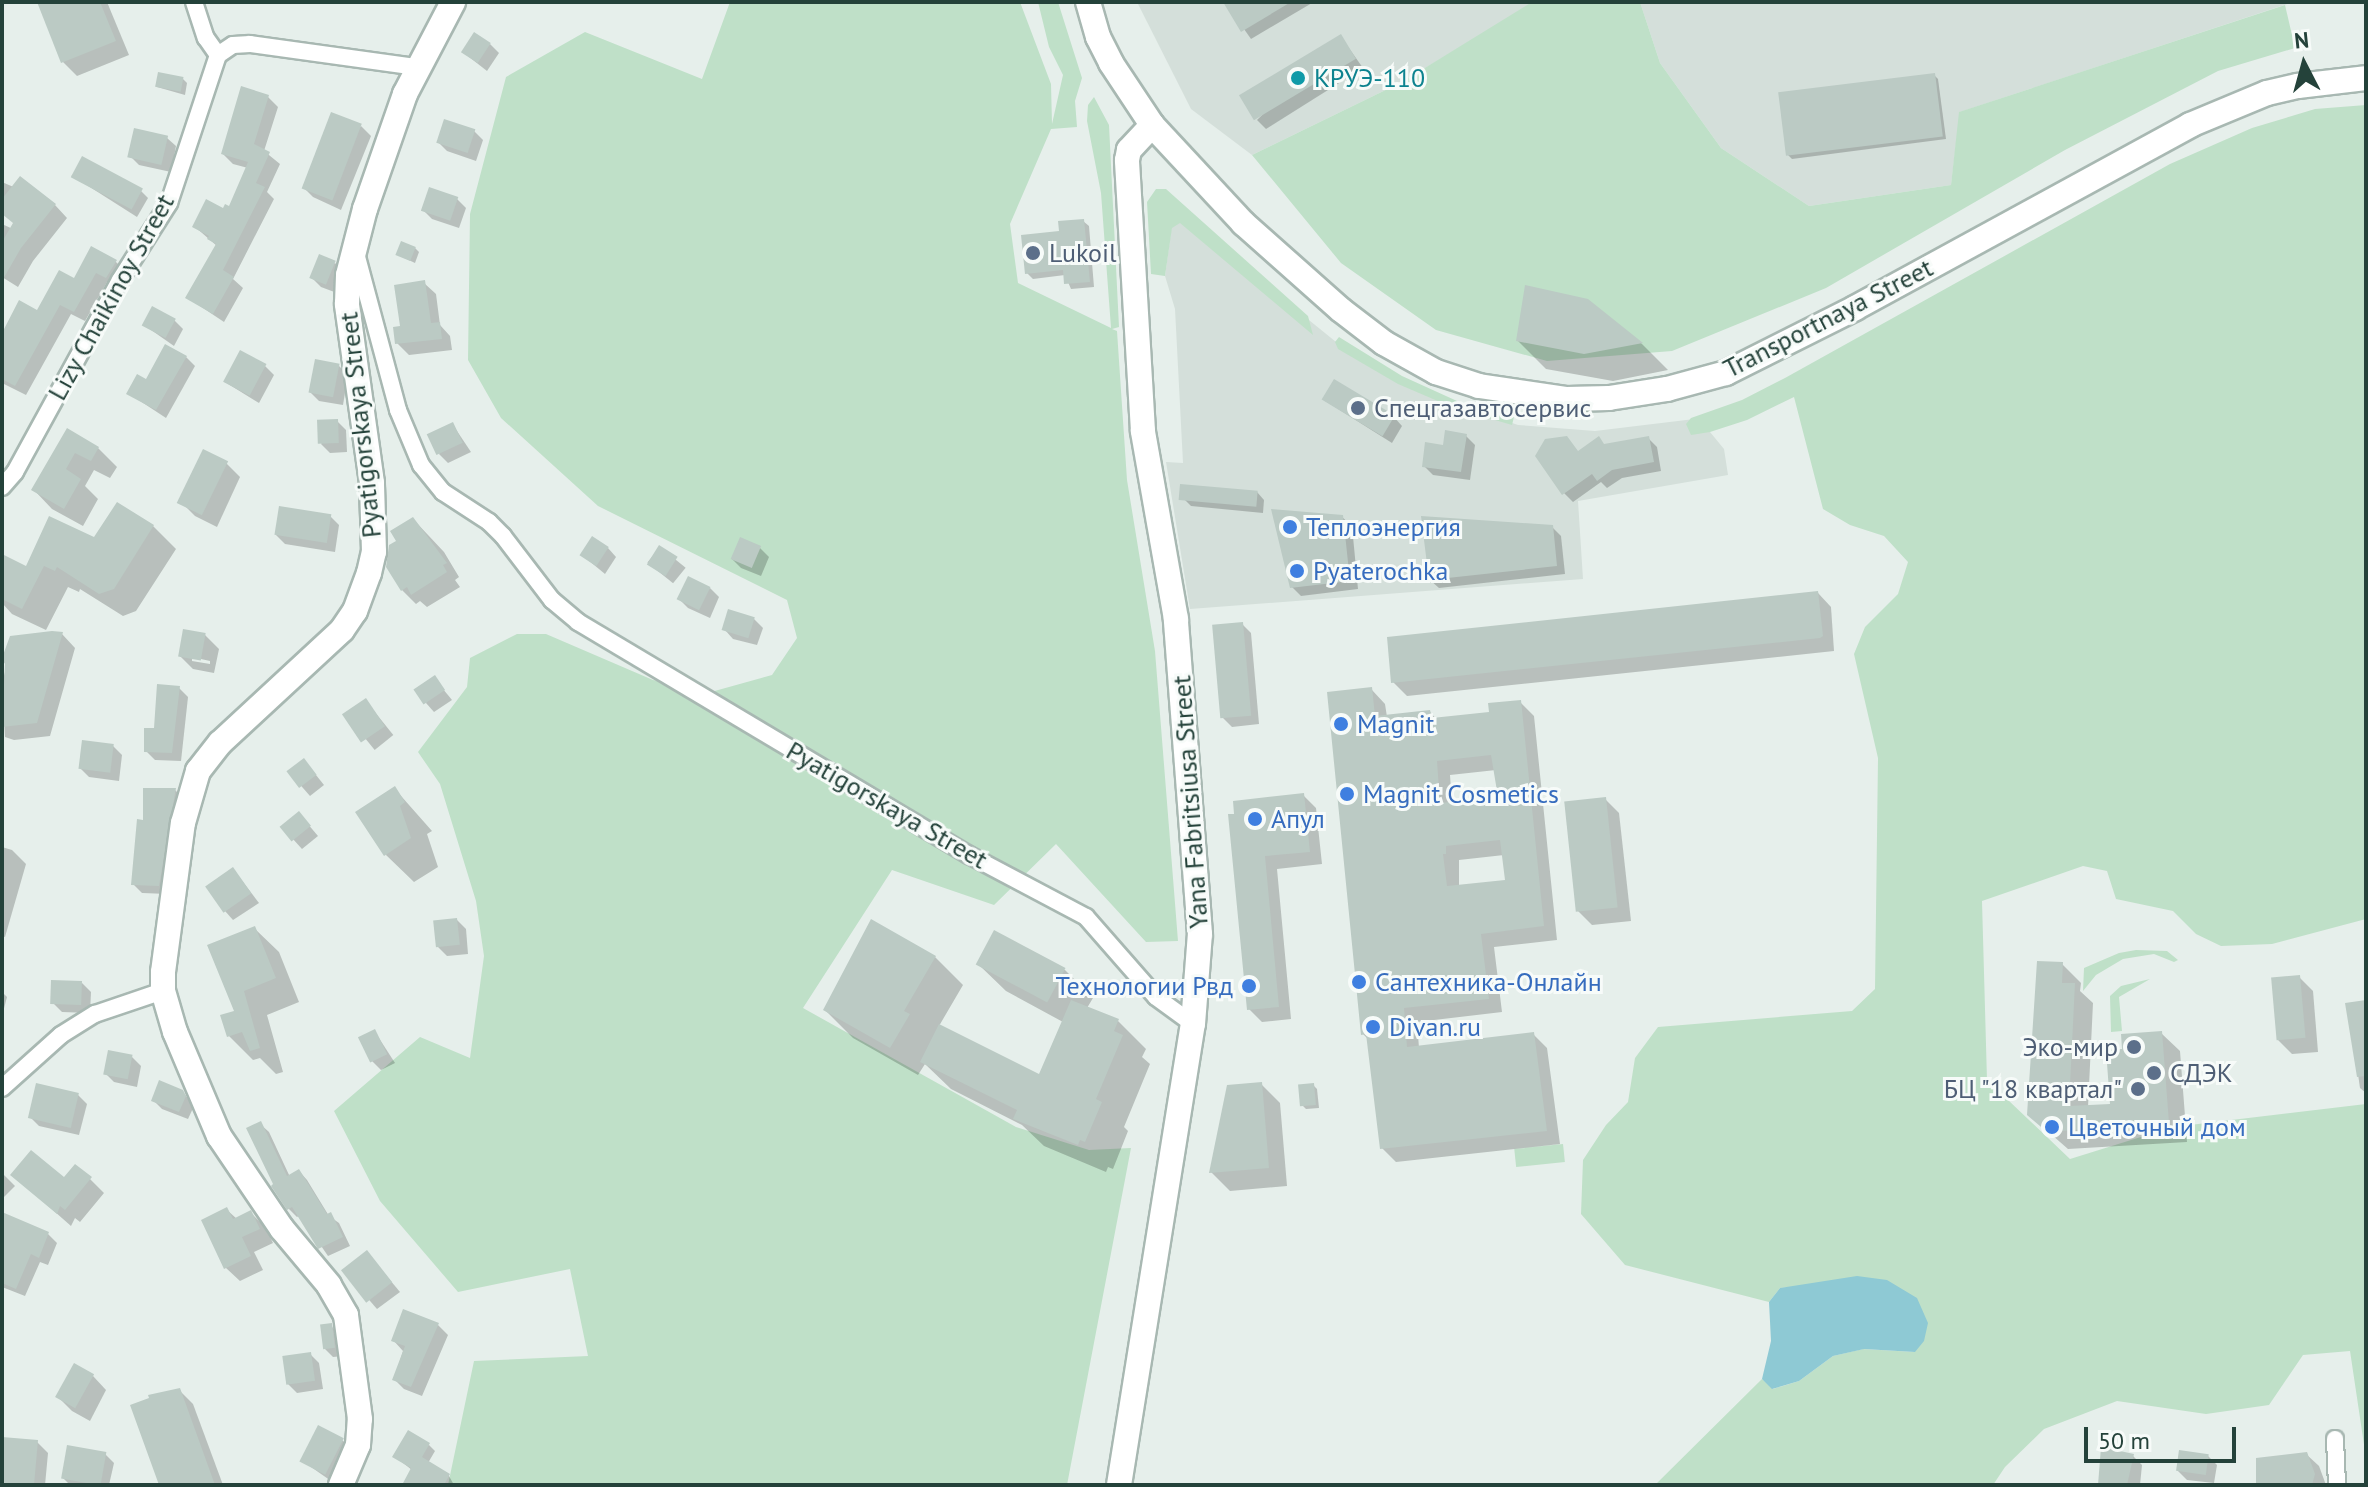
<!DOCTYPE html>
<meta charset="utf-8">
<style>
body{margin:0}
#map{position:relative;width:2368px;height:1487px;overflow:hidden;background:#e6efeb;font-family:"PT Sans",sans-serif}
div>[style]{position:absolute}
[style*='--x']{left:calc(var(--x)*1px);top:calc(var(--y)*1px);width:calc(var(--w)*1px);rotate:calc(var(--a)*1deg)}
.built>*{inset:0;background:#d4dfda}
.green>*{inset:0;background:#bfe0c8;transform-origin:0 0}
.water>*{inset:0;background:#8ec9d4}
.shadow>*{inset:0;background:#0003;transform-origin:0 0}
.building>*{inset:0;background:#bbcac4;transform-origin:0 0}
.roads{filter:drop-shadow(2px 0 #a8b8b2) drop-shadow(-2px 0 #a8b8b2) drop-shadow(0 2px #a8b8b2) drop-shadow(0 -2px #a8b8b2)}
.street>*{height:16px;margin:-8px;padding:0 8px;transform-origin:8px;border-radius:8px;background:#fff}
.secondary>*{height:24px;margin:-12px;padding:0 12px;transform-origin:12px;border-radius:12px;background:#fff}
.dots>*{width:22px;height:22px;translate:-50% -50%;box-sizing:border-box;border:4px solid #f7fbf9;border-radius:50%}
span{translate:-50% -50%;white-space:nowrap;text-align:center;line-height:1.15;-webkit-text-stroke:6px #f7fbf9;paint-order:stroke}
.culture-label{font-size:26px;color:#0d838f}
.left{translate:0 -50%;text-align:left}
.service-label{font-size:26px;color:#4e5e75}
.right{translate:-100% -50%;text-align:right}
.street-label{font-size:26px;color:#24423a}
.shop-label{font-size:26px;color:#366cbe}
.frame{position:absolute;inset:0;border:4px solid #24423a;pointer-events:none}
.north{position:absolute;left:2264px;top:24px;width:80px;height:80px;-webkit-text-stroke:6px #f7fbf9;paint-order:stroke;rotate:354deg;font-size:22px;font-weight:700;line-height:32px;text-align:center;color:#24423a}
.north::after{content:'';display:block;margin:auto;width:28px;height:36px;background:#24423a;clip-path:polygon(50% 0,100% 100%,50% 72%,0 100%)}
.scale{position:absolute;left:2084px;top:1427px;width:152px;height:36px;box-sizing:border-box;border:4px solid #24423a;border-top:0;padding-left:10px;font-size:24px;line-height:28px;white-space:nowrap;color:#24423a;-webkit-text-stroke:6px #f7fbf9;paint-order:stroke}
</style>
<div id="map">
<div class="built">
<div style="clip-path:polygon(1137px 2px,1532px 2px,1533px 3px,1402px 82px,1252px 155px,1191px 109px)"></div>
<div style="clip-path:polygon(1640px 2px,2293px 2px,1960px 112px,1951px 185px,1809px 206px,1721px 148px,1660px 63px)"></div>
<div style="clip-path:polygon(1173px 217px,1182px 217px,1341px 346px,1422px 392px,1518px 425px,1595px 431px,1711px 417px,1710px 432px,1724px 449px,1728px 475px,1578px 501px,1583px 579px,1190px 609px,1166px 462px,1183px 463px,1175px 309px,1165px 276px)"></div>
</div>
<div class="green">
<div style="clip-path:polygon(730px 2px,1020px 2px,1051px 84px,1052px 124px,1063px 75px,1049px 47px,1038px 2px,1058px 2px,1082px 78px,1075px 101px,1077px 127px,1051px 129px,1010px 224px,1018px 283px,1111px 328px,1101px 193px,1087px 121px,1088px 105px,1094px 97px,1109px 125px,1119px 327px,1112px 329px,1117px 331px,1127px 480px,1155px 651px,1178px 941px,1146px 942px,1056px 844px,994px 905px,892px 870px,803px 1008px,1016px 1127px,1089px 1150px,1131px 1148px,1067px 1485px,448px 1485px,474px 1361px,588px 1356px,570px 1269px,458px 1292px,380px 1201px,334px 1111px,420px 1037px,470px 1058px,484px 956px,476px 901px,440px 784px,418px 752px,467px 687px,470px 658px,517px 634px,546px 634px,653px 680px,711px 692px,772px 675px,797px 638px,787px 600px,598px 506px,501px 418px,468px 360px,470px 214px,506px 77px,585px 32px,702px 79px)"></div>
<div style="clip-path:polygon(1532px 2px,1640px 2px,1660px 63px,1721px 148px,1809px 206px,1951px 185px,1959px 112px,2285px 5px,2295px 48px,2218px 71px,2065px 150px,1826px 288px,1672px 351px,1547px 361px,1436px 330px,1341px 263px,1252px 155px,1402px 82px)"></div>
<div style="clip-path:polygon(2366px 105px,2366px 919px,2272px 944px,2221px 946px,2196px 934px,2173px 911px,2116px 899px,2107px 871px,2083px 866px,1982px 901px,1987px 1080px,2070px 1159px,2173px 1127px,2366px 1104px,2366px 1458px,2350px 1351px,2303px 1355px,2269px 1405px,2206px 1414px,2117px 1401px,2044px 1429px,2005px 1467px,1993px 1485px,1655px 1485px,1762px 1379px,1773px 1389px,1799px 1381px,1833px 1356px,1863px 1349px,1915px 1352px,1806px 1286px,1780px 1288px,1769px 1302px,1625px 1265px,1581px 1214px,1583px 1160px,1606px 1125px,1628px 1102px,1635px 1058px,1658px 1027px,1852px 1011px,1875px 989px,1878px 758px,1854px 654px,1865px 627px,1898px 594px,1908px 562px,1884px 536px,1850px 525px,1823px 509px,1794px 397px,1747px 420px,1710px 432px,1691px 435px,1686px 424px,1691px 418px,1742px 400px,1785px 378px,2170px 164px,2252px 128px,2315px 109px)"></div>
<div style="clip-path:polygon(1156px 189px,1166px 189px,1308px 316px,1313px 335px,1180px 223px,1172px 228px,1165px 276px,1151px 274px,1147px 202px)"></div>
<div style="clip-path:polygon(1339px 337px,1402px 376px,1457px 401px,1514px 417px,1512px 425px,1454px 408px,1398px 384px,1338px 349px,1335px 342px)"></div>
<div style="clip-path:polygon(2136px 950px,2167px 951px,2178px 960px,2174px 962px,2154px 954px,2123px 959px,2096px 975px,2083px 991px,2084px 968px,2119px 953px)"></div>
<div style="clip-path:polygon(2150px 979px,2119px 997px,2122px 1031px,2111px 1032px,2110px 996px,2121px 986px)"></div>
<div style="left:1563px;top:1144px;width:18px;height:49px;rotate:84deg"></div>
</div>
<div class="water">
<div style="clip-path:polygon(1857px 1276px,1887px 1280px,1917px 1298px,1928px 1323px,1924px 1341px,1915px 1352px,1864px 1349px,1833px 1356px,1799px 1381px,1772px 1389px,1762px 1379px,1771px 1341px,1769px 1302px,1780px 1288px)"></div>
</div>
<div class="shadow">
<div style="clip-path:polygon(39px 2px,107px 2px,129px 55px,77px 76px,63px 62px)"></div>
<div style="clip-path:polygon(1225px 2px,1311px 2px,1312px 3px,1251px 39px)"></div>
<div style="clip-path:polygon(1341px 37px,1363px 68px,1266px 129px,1257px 120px)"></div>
<div style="clip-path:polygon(490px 44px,499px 53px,487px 71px,464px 53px)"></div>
<div style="clip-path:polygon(1934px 75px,1938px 79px,1946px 139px,1792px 159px,1788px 155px)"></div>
<div style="clip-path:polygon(183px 79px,187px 83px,185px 95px,157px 87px)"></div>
<div style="clip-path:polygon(268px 97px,278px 107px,264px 151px,280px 164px,267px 192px,274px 199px,233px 279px,243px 288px,224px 322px,188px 298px,217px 246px,194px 226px,230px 209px,248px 168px,233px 164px,223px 154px)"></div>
<div style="clip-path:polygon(361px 126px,371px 136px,341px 210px,313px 197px,303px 187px)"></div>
<div style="clip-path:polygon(474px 131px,483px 140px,476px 161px,447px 151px,438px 142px)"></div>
<div style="clip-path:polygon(167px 138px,176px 146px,171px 172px,139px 165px,130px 156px)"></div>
<div style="clip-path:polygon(71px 175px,141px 191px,148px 198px,137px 217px)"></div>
<div style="clip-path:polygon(2px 182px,55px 205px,67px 218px,33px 261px,18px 287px,2px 277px,2px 224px,15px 230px,20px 221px,2px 208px)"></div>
<div style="clip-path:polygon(457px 199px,466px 208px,459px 228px,432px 219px,423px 210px)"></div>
<div style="clip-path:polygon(1083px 221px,1089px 226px,1094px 287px,1071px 289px,1065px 275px,1033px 279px,1027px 273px,1061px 233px)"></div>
<div style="clip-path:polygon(415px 248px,419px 252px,415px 263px,398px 255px)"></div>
<div style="clip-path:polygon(115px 261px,126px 272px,117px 288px,107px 282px,85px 321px,71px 314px,26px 395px,2px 383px,2px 336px,38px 312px,75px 281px)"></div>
<div style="clip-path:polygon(335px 263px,344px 272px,337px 293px,321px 287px,312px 278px)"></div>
<div style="clip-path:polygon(424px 283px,436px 294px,440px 325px,450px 336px,452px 350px,409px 355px,397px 343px)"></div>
<div style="clip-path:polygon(1587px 301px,1642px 344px,1668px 370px,1613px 381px,1546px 369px,1518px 341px)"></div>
<div style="clip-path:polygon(174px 320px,183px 329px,174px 346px,144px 325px)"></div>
<div style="clip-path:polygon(186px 357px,195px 366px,166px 418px,128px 393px)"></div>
<div style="clip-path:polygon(265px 366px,274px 375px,259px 403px,225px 382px)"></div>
<div style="clip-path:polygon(339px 366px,348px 375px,343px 405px,319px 401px,310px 392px)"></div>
<div style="clip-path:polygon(1324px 400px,1394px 417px,1402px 426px,1392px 443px)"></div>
<div style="clip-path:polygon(337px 421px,346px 430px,347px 452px,330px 453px,321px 444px)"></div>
<div style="clip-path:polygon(453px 425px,471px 452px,448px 463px,439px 454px)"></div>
<div style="clip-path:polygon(68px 431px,98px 448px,117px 467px,110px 478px,94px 470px,85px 486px,98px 499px,83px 526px,52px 509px,34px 490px)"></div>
<div style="clip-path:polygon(1466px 436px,1475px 445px,1470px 480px,1433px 475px,1424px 466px,1444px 447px)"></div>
<div style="clip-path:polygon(1566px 438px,1579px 453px,1648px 438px,1657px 447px,1661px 471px,1622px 478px,1607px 488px,1601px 482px,1573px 502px,1564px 493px)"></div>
<div style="clip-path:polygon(226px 463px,240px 477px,217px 527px,195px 516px,181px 502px)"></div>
<div style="clip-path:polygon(1257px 492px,1264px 500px,1263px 513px,1191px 506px,1184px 499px)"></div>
<div style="clip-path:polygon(330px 516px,339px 525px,335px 552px,285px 544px,276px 535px)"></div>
<div style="clip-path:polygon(1342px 517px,1352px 526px,1358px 589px,1301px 596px,1292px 587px)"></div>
<div style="clip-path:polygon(413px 519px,444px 552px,459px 577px,455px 580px,460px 587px,427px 607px,420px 601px,416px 604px,402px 590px,399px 541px)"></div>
<div style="clip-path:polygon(153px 526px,176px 549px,136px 611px,123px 616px,80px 589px,79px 592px,68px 587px,46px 630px,12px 614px,2px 603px,2px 566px,27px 568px,95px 540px)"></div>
<div style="clip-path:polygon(1552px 527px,1561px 536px,1565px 574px,1439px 588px,1430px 580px)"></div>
<div style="left:660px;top:547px;width:33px;height:20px;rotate:39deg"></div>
<div style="clip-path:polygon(608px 548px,616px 557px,605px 574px,582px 555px)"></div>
<div style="clip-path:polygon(760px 548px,769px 557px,761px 576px,741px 568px,732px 559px)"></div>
<div style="clip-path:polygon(710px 588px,719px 597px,710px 618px,688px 608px,679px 599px)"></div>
<div style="clip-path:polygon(1818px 593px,1831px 607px,1834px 651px,1407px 696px,1393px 682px)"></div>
<div style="clip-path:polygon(754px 619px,763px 628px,757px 645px,733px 639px,725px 630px)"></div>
<div style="clip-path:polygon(1242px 624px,1251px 633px,1259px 724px,1232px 727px,1223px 718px)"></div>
<div style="clip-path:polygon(62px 634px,75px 648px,50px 736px,14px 740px,5px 737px,2px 683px,7px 665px,3px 661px,11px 638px)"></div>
<div style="clip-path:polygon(evenodd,205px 635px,219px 649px,214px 673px,193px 669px,179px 655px,205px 635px,192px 657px,210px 661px,210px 664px,192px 661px,192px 657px)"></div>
<div style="clip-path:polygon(434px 678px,452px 700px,434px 712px,426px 703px)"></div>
<div style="clip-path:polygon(179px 688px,188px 697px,181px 761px,155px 760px,146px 751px)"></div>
<div style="clip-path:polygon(evenodd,1372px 690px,1385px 704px,1387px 717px,1430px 712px,1437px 720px,1491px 714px,1520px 702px,1534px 716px,1557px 940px,1494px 947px,1502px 1012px,1417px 1022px,1419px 1048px,1533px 1034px,1547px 1048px,1560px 1144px,1396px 1162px,1382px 1148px,1369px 1040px,1363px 1034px,1372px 690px,1496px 770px,1500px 799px,1452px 804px,1450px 775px,1496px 770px,1372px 690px,1504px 855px,1507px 882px,1459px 887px,1459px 860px,1504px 855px)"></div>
<div style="left:365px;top:700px;width:45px;height:24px;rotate:51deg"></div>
<div style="clip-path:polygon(113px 746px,122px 755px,119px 781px,89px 777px,80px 768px)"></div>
<div style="clip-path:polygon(312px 770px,324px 785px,310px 796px,289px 772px)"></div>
<div style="clip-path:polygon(394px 788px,432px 831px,427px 834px,438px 867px,414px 882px,386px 855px)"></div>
<div style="clip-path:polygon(175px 790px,184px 799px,168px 894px,142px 893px,133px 884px,145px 822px)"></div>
<div style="clip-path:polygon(1303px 795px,1316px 808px,1322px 864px,1277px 869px,1291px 1019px,1262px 1022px,1249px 1009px,1236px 815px)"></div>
<div style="clip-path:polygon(1605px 799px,1619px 813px,1631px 921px,1592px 925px,1578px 911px)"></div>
<div style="clip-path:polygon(307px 823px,318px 836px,302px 849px,282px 827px)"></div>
<div style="clip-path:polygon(2px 847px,12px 850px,26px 864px,5px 937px,2px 936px)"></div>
<div style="clip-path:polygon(233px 869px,259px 903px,233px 920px,225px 911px)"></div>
<div style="clip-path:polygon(457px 920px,466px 929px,468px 954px,447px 956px,438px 947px)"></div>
<div style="clip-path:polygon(254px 928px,279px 952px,299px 1002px,267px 1015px,283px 1072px,276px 1074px,260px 1058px,253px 1060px,229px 1036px)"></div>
<div style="clip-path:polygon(935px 957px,963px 985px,939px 1026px,1040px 1077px,1063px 1022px,1006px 991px,978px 964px,1065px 970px,1093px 998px,1087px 1008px,1118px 1021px,1146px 1049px,1142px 1057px,1150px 1064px,1124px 1127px,1128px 1131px,1113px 1169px,1108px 1167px,1106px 1172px,1044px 1146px,1022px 1125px,951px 1089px,925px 1064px,918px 1075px,853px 1038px,825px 1010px)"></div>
<div style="clip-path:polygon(2062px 964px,2081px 983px,2080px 991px,2093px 1003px,2088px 1107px,2112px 1106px,2124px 1050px,2161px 1033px,2180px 1051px,2187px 1142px,2068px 1149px,2029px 1115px)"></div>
<div style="clip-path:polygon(2299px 977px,2313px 991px,2318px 1052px,2292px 1054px,2278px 1040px)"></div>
<div style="clip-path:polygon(82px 983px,91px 992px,90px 1013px,62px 1012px,53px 1003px)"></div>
<div style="clip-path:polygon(2px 992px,7px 997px,2px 1016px)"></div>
<div style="clip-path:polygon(2366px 1002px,2366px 1093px,2360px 1088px,2348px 1004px)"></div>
<div style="clip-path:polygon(375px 1032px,395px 1063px,381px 1070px,372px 1061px)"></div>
<div style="clip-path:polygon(132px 1057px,141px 1066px,137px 1087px,114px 1082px,105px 1073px)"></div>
<div style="clip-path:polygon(1261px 1084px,1280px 1103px,1287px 1186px,1230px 1191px,1211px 1172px)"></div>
<div style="clip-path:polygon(1313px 1085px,1317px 1089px,1319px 1108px,1306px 1109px,1302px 1105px)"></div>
<div style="clip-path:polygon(182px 1091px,194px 1106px,188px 1119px,162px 1109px,153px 1100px)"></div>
<div style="clip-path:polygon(78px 1095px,87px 1104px,79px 1135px,39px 1126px,30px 1117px)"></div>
<div style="clip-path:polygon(260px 1124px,269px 1132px,290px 1177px,299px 1171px,307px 1180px,329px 1216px,339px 1223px,350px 1246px,328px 1256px,300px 1215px,297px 1217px,288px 1208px)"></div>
<div style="clip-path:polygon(2px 1173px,15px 1186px,2px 1199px)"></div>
<div style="clip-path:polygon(13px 1175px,90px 1179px,104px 1193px,80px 1222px,75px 1218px,71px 1226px)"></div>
<div style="clip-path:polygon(227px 1210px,237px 1219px,251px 1213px,265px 1227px,273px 1243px,254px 1252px,263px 1270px,240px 1281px,226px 1268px)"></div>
<div style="clip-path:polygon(2px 1215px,48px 1234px,57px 1243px,48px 1265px,40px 1262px,25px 1296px,2px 1287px)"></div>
<div style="clip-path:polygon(375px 1262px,400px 1292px,377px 1309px,344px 1271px)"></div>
<div style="clip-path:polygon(438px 1325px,448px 1335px,422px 1396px,404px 1389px,394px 1379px,403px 1351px,393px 1340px)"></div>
<div style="clip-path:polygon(331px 1326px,340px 1335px,343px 1356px,333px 1357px,324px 1348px)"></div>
<div style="clip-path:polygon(310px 1354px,319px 1363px,323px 1389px,297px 1393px,288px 1384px)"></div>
<div style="clip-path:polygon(93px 1376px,106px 1390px,90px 1421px,72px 1411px,58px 1397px)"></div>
<div style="clip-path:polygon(179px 1390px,193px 1404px,223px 1485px,161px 1485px)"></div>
<div style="clip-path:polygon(342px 1440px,351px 1449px,334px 1483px,301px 1460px)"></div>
<div style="clip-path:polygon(37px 1442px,48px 1453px,45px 1485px,3px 1485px)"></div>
<div style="clip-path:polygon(429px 1445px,435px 1451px,428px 1463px,449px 1476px,454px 1485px,404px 1485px,412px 1470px,394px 1456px)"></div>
<div style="clip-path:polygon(105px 1454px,114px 1463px,109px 1485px,70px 1485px,63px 1478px)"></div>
<div style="clip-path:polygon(2306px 1454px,2319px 1466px,2326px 1485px,2261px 1485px,2256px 1471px,2258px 1460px)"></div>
<div style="clip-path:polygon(2133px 1456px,2142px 1465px,2140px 1485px,2100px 1485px)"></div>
<div style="clip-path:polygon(2208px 1456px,2217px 1465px,2214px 1483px,2187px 1480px,2178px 1471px)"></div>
</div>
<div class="building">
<div style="clip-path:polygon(37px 2px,100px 2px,116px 41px,61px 63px)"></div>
<div style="clip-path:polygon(1223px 2px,1291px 2px,1241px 32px)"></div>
<div style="left:474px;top:32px;width:20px;height:24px;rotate:33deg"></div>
<div style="left:1341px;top:34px;width:29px;height:119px;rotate:59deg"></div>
<div style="left:158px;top:72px;width:26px;height:15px;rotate:11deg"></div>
<div style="left:1935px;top:73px;width:64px;height:158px;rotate:83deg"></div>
<div style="clip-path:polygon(241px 86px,269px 95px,254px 144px,270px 152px,256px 183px,265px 187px,223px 270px,234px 277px,213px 314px,185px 298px,216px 244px,207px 239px,209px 236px,192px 227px,206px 199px,223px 208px,225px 204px,229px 206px,248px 162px,221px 154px)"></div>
<div style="left:331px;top:112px;width:33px;height:82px;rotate:21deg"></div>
<div style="left:444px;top:119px;width:33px;height:25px;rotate:18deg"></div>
<div style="left:134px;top:128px;width:35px;height:30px;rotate:13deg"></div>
<div style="left:82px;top:156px;width:69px;height:24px;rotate:28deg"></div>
<div style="clip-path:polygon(20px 176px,56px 204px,21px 248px,2px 281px,2px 242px,13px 223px,2px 214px,2px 199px)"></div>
<div style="left:429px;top:187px;width:31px;height:25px;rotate:19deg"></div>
<div style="clip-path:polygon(1084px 219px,1090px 282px,1064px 284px,1063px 270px,1025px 274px,1021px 235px,1059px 231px,1058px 221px)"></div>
<div style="left:401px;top:241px;width:16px;height:15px;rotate:22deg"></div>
<div style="clip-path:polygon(91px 246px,117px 260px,106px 278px,96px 273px,74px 312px,60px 305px,15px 386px,2px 379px,2px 333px,19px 300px,37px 310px,59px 270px,74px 278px)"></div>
<div style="left:319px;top:254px;width:18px;height:26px;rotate:22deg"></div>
<div style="clip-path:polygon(425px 280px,431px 323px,440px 322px,442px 339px,395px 344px,393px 327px,400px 326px,394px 285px)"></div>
<div style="clip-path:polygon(1525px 285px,1588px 299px,1643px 343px,1584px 354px,1516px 341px)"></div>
<div style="left:152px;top:306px;width:27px;height:22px;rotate:28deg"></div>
<div style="clip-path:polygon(165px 344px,187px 356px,156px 410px,126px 394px,137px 374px,146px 379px)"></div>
<div style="left:240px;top:350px;width:30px;height:36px;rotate:28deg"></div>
<div style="left:315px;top:359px;width:25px;height:34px;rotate:11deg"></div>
<div style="left:1334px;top:379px;width:71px;height:24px;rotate:31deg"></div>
<div style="left:338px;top:419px;width:24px;height:21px;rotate:88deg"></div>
<div style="left:453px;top:422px;width:23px;height:29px;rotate:65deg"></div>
<div style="clip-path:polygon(67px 428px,99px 447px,91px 461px,75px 453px,66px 469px,81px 479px,64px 509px,31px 490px)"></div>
<div style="clip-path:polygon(1445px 430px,1467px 434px,1461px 472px,1422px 467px,1425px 442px,1443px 445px)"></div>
<div style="clip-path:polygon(1567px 436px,1578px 451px,1599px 436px,1604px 444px,1649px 436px,1654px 462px,1612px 470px,1597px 481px,1592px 474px,1562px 495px,1535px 456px,1545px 439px)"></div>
<div style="left:203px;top:449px;width:28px;height:60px;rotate:26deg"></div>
<div style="left:1180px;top:484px;width:78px;height:16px;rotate:5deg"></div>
<div style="clip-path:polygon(117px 502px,154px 525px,114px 589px,99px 594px,57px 567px,55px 571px,44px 566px,22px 609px,2px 599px,2px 554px,26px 566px,49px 516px,94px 537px)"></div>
<div style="left:279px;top:506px;width:53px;height:29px;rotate:9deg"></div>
<div style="clip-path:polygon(1271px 509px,1343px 515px,1350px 581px,1290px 588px)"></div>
<div style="clip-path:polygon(1421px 516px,1553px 525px,1557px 566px,1429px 580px)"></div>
<div style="clip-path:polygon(413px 517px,447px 563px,443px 565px,447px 572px,411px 595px,407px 587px,401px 591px,386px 567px,389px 545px,396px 541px,390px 531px)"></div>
<div style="left:592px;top:536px;width:20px;height:23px;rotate:33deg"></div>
<div style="left:740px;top:537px;width:23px;height:24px;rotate:23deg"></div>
<div style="left:659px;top:545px;width:22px;height:23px;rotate:32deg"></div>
<div style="left:688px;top:576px;width:25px;height:26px;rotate:26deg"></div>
<div style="clip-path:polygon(1818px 591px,1823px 636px,1820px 638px,1391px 683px,1387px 637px)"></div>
<div style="left:728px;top:609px;width:28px;height:22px;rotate:17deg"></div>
<div style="left:1243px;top:622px;width:94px;height:31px;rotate:85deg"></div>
<div style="left:183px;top:629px;width:23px;height:28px;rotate:10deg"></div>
<div style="clip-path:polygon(52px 631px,63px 632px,37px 723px,2px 727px,5px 664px,2px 658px,10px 636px)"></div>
<div style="left:435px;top:675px;width:18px;height:26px;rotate:56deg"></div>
<div style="clip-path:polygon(157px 684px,180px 686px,172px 753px,144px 752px,144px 728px,154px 728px)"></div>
<div style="clip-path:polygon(evenodd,1372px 687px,1375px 716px,1430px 710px,1432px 718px,1489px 712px,1488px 703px,1521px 700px,1544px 926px,1481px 934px,1489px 999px,1404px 1008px,1407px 1047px,1534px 1032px,1547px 1131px,1380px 1149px,1366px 1034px,1361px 1035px,1327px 692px,1372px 687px,1491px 755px,1498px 797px,1440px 803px,1437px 761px,1491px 755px,1372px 687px,1500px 840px,1505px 880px,1447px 886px,1443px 854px,1446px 854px,1446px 846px,1500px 840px)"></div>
<div style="left:366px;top:698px;width:34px;height:29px;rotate:56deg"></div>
<div style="left:82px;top:740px;width:32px;height:29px;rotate:7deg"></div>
<div style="left:304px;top:758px;width:21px;height:22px;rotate:53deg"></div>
<div style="clip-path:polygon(395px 786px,405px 802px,400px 806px,411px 838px,384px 856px,355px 812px)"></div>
<div style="clip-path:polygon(143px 788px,176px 788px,159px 886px,131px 885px,137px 819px,143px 820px)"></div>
<div style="clip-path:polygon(1304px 793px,1310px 852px,1265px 856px,1279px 1007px,1247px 1010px,1228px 814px,1234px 814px,1233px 801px)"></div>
<div style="left:1606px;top:797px;width:111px;height:42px;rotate:84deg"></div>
<div style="left:299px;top:811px;width:19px;height:25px;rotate:51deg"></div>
<div style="left:233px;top:867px;width:32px;height:34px;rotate:55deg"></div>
<div style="left:457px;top:918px;width:27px;height:24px;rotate:84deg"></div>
<div style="clip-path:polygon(871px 919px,936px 956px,904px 1011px,910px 1014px,890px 1048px,823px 1010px)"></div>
<div style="clip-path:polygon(255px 926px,276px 978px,244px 991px,260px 1048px,250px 1051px,242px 1032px,227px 1037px,220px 1015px,234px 1011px,207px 945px)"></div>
<div style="left:994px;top:930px;width:81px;height:39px;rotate:28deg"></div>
<div style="clip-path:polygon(2037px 961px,2063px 962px,2062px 983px,2075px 983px,2069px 1106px,2110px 1104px,2106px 1050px,2122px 1049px,2121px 1034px,2162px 1031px,2169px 1123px,2047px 1132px,2027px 1115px)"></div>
<div style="left:2300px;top:975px;width:63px;height:29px;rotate:85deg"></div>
<div style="left:51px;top:980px;width:31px;height:24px;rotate:2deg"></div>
<div style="clip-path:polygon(1071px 1000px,1119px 1019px,1114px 1031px,1123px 1035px,1096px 1099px,1102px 1102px,1085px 1142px,1080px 1140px,1078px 1145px,1013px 1119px,1017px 1110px,920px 1062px,939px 1024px,1039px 1074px)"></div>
<div style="clip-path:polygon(2366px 1000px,2366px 1076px,2357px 1077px,2345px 1003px)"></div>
<div style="left:375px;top:1029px;width:28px;height:19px;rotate:64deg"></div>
<div style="left:108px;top:1050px;width:25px;height:25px;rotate:11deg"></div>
<div style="clip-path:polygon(159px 1080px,183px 1090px,186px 1096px,179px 1112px,151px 1101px)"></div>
<div style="clip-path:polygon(1262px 1082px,1269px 1168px,1209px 1173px,1227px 1085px)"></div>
<div style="left:36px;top:1083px;width:44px;height:36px;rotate:13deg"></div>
<div style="left:1314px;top:1083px;width:22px;height:16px;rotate:85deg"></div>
<div style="clip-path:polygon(261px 1121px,287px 1176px,299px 1169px,327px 1214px,331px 1212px,343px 1237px,318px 1249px,292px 1207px,287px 1210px,271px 1186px,273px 1184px,246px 1128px)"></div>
<div style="clip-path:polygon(31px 1150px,64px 1177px,75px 1164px,92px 1177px,65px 1210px,60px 1206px,57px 1214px,10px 1175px)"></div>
<div style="clip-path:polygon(227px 1207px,233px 1219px,251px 1210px,260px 1229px,242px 1237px,251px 1256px,224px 1269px,201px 1220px)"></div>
<div style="clip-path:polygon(2px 1212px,49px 1232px,39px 1258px,31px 1254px,16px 1289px,2px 1283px)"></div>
<div style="left:367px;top:1250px;width:41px;height:33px;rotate:52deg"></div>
<div style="clip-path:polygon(403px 1309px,439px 1323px,411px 1387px,392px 1380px,405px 1346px,391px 1341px)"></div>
<div style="left:332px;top:1323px;width:25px;height:12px;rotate:83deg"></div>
<div style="left:311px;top:1352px;width:29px;height:29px;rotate:82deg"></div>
<div style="left:74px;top:1363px;width:23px;height:39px;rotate:29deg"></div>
<div style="clip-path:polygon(180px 1388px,215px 1485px,159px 1485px,130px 1405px,149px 1398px,148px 1395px)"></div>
<div style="left:318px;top:1425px;width:29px;height:41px;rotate:27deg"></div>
<div style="clip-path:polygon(408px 1430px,430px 1443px,422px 1457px,450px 1474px,444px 1485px,402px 1485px,411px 1468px,392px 1457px)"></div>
<div style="clip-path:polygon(2px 1437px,38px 1440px,34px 1485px,2px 1485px)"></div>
<div style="left:67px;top:1445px;width:40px;height:34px;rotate:10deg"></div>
<div style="clip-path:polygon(2101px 1447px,2134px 1454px,2127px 1485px,2098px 1485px)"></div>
<div style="left:2179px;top:1450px;width:30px;height:21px;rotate:8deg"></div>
<div style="clip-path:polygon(2307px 1452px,2315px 1474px,2312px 1485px,2256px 1485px,2256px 1458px)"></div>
</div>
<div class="roads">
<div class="street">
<div style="--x:194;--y:2;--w:38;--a:72"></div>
<div style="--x:206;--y:38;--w:21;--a:55"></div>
<div style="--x:356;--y:253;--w:163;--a:75"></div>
<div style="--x:398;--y:410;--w:60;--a:67.3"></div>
<div style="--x:421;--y:465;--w:35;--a:51"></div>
<div style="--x:443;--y:492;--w:55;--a:33.1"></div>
<div style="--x:489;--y:522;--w:20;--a:45"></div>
<div style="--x:503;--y:536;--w:81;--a:52.6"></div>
<div style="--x:552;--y:600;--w:34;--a:40"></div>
<div style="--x:578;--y:622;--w:455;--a:30.8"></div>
<div style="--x:969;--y:855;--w:132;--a:27.9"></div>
<div style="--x:1086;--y:917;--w:106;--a:48.8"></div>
<div style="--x:1156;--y:997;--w:46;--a:36.1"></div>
<div style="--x:2;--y:487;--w:20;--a:-49"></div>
<div style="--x:15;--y:472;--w:219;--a:-61.3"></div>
<div style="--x:120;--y:280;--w:91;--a:-57.5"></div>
<div style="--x:169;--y:203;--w:156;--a:-71.7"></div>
<div style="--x:218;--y:55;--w:18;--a:-34"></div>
<div style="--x:233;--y:45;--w:17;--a:-3"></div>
<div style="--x:250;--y:44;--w:168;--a:7.9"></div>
<div style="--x:2;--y:1088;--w:79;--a:-41.9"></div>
<div style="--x:61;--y:1035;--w:40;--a:-32"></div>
<div style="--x:95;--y:1014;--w:72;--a:-18.7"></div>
<div style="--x:2335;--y:1439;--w:46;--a:87.5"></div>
</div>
<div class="secondary">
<div style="--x:1088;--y:2;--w:36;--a:74"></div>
<div style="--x:1098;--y:37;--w:29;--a:63"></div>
<div style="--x:1111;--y:63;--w:74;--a:56.5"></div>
<div style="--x:1152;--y:125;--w:134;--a:47.1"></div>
<div style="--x:1243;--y:223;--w:131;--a:41.6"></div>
<div style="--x:1341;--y:310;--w:54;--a:37.5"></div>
<div style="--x:1384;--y:343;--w:60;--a:29.1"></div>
<div style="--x:1436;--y:372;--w:45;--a:18"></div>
<div style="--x:1479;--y:386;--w:89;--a:8.4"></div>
<div style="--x:1567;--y:399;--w:42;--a:-1.4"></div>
<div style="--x:1609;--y:398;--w:59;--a:-8.8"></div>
<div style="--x:1667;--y:389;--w:61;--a:-15.2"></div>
<div style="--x:1726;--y:373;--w:144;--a:-26.7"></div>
<div style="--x:1855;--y:308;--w:382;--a:-28.6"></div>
<div style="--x:2190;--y:125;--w:83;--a:-22.6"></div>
<div style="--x:2267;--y:93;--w:32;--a:-13"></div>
<div style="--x:2298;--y:86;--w:68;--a:-6.7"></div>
<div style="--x:341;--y:1485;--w:43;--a:-67"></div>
<div style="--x:358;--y:1445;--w:26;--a:-86"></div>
<div style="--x:360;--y:1419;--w:105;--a:-97.7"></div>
<div style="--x:346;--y:1315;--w:34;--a:-120"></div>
<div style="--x:329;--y:1285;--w:73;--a:-130"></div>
<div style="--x:282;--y:1229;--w:112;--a:-124.1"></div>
<div style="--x:219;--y:1136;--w:113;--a:-112.9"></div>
<div style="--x:175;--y:1032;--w:43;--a:-106.3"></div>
<div style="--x:163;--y:991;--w:19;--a:-90"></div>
<div style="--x:163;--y:972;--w:150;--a:-82.4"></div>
<div style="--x:183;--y:823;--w:54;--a:-73.9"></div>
<div style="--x:198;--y:771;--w:36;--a:-52"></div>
<div style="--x:220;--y:743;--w:166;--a:-42.8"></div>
<div style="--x:342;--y:630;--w:23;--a:-56"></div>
<div style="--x:355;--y:611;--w:40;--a:-69.8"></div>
<div style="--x:369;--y:573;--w:22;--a:-77"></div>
<div style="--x:374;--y:552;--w:69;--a:-91.7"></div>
<div style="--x:372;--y:483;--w:181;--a:-98"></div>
<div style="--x:347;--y:304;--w:29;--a:-88"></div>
<div style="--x:348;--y:275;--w:68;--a:-75.6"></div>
<div style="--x:365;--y:209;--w:122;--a:-70.8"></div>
<div style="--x:405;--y:94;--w:104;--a:-62.4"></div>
<div style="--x:1119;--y:1485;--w:467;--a:-80.9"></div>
<div style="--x:1193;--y:1024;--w:90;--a:-85.6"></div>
<div style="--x:1200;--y:934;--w:316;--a:-94.4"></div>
<div style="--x:1176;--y:619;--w:191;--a:-100"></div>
<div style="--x:1143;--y:431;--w:271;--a:-93.4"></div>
<div style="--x:1127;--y:160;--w:10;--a:-79"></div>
<div style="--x:1129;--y:150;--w:34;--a:-47"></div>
</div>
</div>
<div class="dots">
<div style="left:1298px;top:78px;background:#0f9aa8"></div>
<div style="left:1033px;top:253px;background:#5c6f8a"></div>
<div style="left:1358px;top:408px;background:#5c6f8a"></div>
<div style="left:1290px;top:527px;background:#3f7fe0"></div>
<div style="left:1297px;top:571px;background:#3f7fe0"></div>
<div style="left:1341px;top:724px;background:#3f7fe0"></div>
<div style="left:1347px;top:794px;background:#3f7fe0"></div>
<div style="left:1255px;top:819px;background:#3f7fe0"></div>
<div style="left:1359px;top:982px;background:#3f7fe0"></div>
<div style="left:1249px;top:986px;background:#3f7fe0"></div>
<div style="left:1373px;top:1027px;background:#3f7fe0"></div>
<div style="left:2134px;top:1047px;background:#5c6f8a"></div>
<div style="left:2154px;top:1073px;background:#5c6f8a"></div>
<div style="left:2138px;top:1089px;background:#5c6f8a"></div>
<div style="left:2052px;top:1127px;background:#3f7fe0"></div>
</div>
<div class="culture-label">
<span class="left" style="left:1314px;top:78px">КРУЭ-110</span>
</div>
<div class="service-label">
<span class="left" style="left:1049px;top:253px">Lukoil</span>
<span class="left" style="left:1374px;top:408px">Спецгазавтосервис</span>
<span class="right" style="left:2118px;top:1047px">Эко-мир</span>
<span class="left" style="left:2170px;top:1073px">СДЭК</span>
<span class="right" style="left:2122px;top:1089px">БЦ "18 квартал"</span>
</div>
<div class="street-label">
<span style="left:111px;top:297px;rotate:-61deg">Lizy Chaikinoy Street</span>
<span style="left:1828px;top:318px;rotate:-27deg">Transportnaya Street</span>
<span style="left:360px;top:425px;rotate:-96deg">Pyatigorskaya Street</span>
<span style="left:1190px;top:802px;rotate:-94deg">Yana Fabritsiusa Street</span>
<span style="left:887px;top:805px;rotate:30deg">Pyatigorskaya Street</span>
</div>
<div class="shop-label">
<span class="left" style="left:1306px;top:527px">Теплоэнергия</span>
<span class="left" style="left:1313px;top:571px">Pyaterochka</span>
<span class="left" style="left:1357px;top:724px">Magnit</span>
<span class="left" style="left:1363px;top:794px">Magnit Cosmetics</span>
<span class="left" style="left:1271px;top:819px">Апул</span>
<span class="left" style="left:1375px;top:982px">Сантехника-Онлайн</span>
<span class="right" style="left:1233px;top:986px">Технологии Рвд</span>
<span class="left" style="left:1389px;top:1027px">Divan.ru</span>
<span class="left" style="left:2068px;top:1127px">Цветочный дом</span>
</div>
<div class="frame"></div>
<div class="north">N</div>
<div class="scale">50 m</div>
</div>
